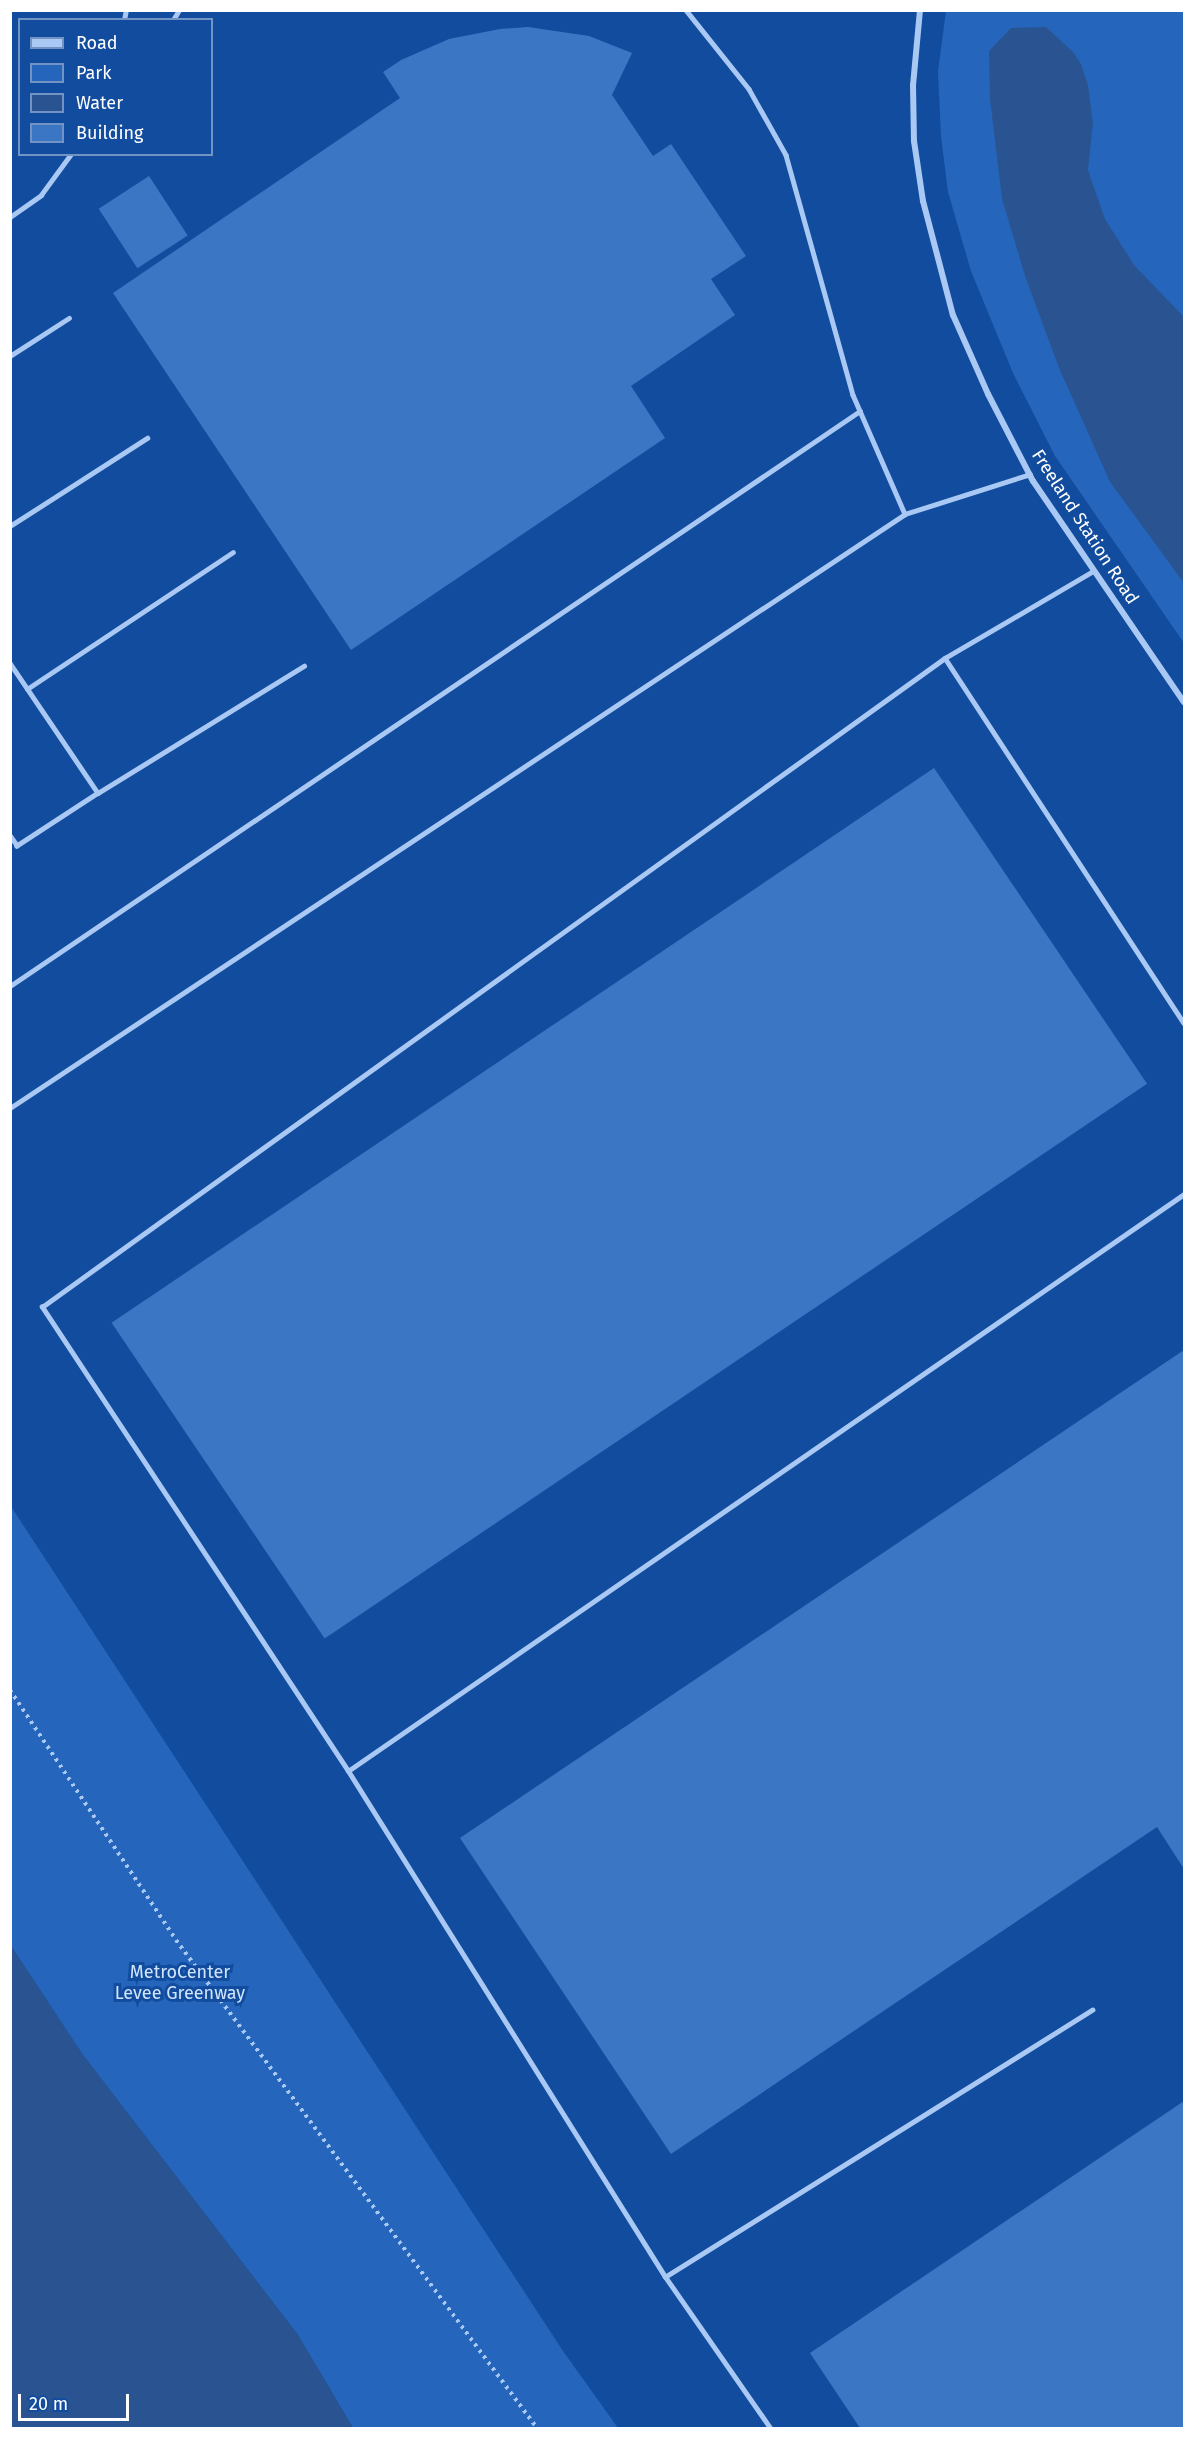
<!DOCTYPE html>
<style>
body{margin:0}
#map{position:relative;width:1195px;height:2439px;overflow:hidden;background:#124c9e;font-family:"Fira Sans",sans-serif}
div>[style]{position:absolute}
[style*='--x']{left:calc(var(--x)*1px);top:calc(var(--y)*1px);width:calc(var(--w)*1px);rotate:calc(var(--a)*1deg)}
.green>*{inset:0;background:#2566bc}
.water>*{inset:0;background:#2a5491}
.building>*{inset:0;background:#3b76c5;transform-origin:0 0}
.path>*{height:4px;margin-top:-2px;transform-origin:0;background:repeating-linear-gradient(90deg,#a9c9f4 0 3px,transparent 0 7.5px)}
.service>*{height:4.5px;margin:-2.25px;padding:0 2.25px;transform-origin:2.25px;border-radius:2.25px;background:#a9c9f4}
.minor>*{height:6px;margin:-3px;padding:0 3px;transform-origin:3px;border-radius:3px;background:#a9c9f4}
span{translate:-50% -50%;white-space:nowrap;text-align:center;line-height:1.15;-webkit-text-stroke:6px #124c9e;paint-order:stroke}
.street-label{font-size:18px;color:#fff}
.park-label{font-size:18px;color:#d1e5fe}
.frame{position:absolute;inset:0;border:12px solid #fff;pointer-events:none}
.legend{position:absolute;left:18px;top:18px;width:195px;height:138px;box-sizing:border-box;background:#124c9e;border:2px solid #7194c5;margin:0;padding:8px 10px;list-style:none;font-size:18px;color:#fff}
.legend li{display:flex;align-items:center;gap:12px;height:30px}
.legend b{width:30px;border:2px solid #7194c5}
.scale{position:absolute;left:18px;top:2394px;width:111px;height:27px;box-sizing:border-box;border:3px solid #fff;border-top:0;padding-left:8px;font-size:18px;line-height:21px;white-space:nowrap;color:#fff;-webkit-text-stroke:4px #124c9e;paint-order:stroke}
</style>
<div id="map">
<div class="green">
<div style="clip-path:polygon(946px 11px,1184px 11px,1184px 643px,1055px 456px,1013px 373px,971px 271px,948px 192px,941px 136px,938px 72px)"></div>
<div style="clip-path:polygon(10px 1505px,563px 2351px,618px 2428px,353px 2428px,298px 2335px,83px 2055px,11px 1946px)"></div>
</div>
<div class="water">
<div style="clip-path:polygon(1046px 27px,1073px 52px,1081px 64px,1088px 85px,1093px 123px,1088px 170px,1105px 219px,1134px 265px,1184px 317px,1184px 583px,1110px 482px,1059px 368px,1026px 279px,1002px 199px,990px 99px,989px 51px,1011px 28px)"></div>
<div style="clip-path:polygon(11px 1946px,83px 2055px,298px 2335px,353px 2428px,11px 2428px)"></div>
</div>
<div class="building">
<div style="clip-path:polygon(528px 27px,589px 36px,632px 53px,612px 95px,653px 156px,671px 144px,746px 256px,711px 279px,735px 315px,631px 386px,665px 438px,351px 650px,113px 293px,400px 98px,383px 72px,401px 60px,449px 39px,500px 29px)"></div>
<div style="left:149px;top:176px;width:71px;height:60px;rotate:57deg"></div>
<div style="left:934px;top:768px;width:381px;height:992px;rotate:56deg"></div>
<div style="clip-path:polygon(1184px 1350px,1184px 1869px,1157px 1827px,671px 2154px,460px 1838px)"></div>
<div style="clip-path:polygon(1184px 2101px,1184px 2428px,860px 2428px,810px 2353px)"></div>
</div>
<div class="path">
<div style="--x:10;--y:1690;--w:300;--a:56.4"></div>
<div style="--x:176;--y:1940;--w:607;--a:53.51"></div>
</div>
<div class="service">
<div style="--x:686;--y:10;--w:101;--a:51.4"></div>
<div style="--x:749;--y:89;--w:76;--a:60.7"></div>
<div style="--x:786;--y:155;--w:249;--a:74.4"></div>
<div style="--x:853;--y:395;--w:130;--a:66.4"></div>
<div style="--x:905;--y:514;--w:131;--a:-17.7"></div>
<div style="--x:124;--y:20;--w:10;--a:-79"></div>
<div style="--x:173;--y:20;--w:12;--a:-59"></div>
<div style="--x:10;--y:217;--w:38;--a:-35"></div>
<div style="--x:41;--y:195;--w:51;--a:-53.8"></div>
<div style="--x:10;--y:356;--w:70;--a:-32.8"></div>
<div style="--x:10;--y:526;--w:163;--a:-32.7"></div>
<div style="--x:945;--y:658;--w:172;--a:-30.4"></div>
<div style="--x:10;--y:663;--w:157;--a:55.9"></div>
<div style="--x:98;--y:793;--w:97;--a:146.8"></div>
<div style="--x:17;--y:846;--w:12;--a:-125"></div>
<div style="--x:27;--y:689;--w:247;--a:-33.6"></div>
<div style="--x:98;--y:793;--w:242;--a:-31.7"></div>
<div style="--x:10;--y:986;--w:1026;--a:-34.08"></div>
<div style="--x:10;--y:1108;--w:1074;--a:-33.57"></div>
<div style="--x:348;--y:1771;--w:1016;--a:-34.61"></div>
<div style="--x:665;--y:2277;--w:504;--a:-32.02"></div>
<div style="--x:770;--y:2428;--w:184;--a:-124.8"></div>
<div style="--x:665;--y:2277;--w:597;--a:-122.07"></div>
<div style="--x:348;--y:1771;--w:556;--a:-123.4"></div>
<div style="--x:42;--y:1307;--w:1112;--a:-35.71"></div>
<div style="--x:945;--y:658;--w:436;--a:56.8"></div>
</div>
<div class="minor">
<div style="--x:920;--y:10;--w:75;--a:95.3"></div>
<div style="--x:913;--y:85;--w:56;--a:89"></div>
<div style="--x:914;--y:141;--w:61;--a:81.5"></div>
<div style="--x:923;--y:201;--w:118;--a:75.3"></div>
<div style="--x:953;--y:315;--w:86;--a:66.1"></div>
<div style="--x:988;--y:394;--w:98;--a:62.7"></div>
<div style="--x:1033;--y:481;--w:268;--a:55.7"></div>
</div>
<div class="street-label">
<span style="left:1085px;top:527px;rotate:57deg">Freeland Station Road</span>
</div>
<div class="park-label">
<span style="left:180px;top:1983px">MetroCenter<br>Levee Greenway</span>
</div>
<div class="frame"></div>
<ul class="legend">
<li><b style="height:8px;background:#a9c9f4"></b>Road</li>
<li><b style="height:16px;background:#2566bc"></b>Park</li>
<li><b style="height:16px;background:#2a5491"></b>Water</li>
<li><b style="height:16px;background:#3b76c5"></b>Building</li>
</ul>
<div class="scale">20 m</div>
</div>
